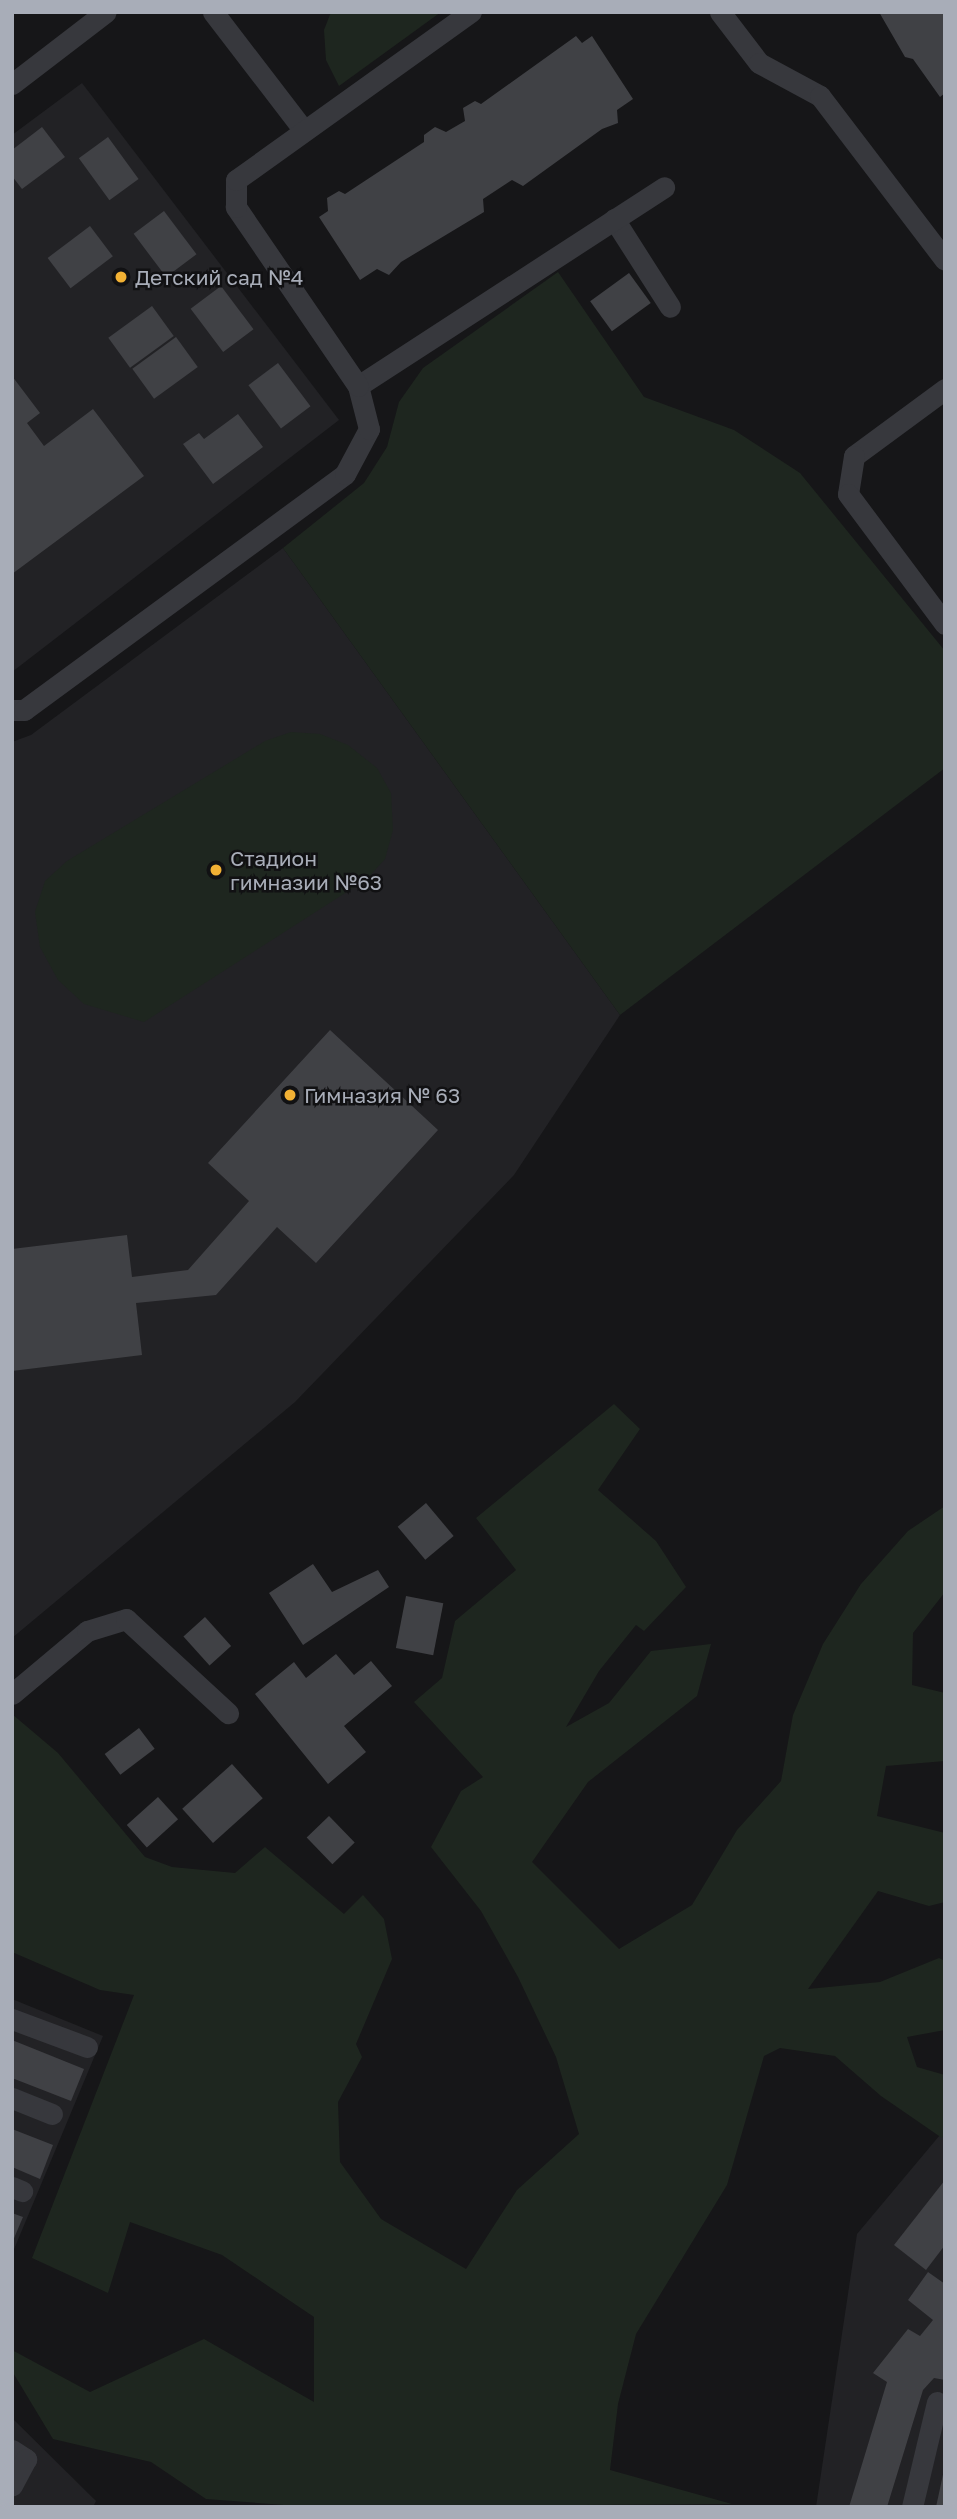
<!DOCTYPE html>
<meta charset="utf-8">
<style>
body{margin:0}
#map{position:relative;width:957px;height:2519px;overflow:hidden;background:#161618;font-family:"Golos Text",sans-serif}
div>[style]{position:absolute}
[style*='--x']{left:calc(var(--x)*1px);top:calc(var(--y)*1px);width:calc(var(--w)*1px);rotate:calc(var(--a)*1deg)}
.built>*{inset:0;background:#222225}
.green>*{inset:0;background:#1e261f}
.building>*{inset:0;background:#404145;transform-origin:0 0}
.lane>*{height:21px;margin:-10.5px;padding:0 10.5px;transform-origin:10.5px;border-radius:10.5px;background:#37383d}
.dots>*{width:19px;height:19px;translate:-50% -50%;box-sizing:border-box;border:4px solid #111113;border-radius:50%}
span{translate:-50% -50%;white-space:nowrap;text-align:center;line-height:1.15;-webkit-text-stroke:5px #111113;paint-order:stroke}
.poi-label{font-size:21px;color:#a8adb8}
.left{translate:0 -50%;text-align:left}
.frame{position:absolute;inset:0;border:14px solid #a8adb8;pointer-events:none}
</style>
<div id="map">
<div class="built">
<div style="clip-path:polygon(82px 83px,339px 420px,12px 672px,12px 135px)"></div>
<div style="clip-path:polygon(283px 548px,620px 1015px,514px 1175px,295px 1402px,12px 1638px,12px 742px,31px 735px)"></div>
<div style="clip-path:polygon(12px 1999px,103px 2036px,12px 2254px)"></div>
<div style="clip-path:polygon(945px 2129px,945px 2507px,816px 2507px,857px 2234px)"></div>
<div style="clip-path:polygon(12px 2418px,96px 2501px,93px 2507px,12px 2507px)"></div>
</div>
<div class="green">
<div style="clip-path:polygon(331px 12px,441px 12px,339px 86px,326px 60px,324px 30px)"></div>
<div style="clip-path:polygon(558px 272px,644px 397px,734px 430px,800px 473px,945px 651px,945px 768px,620px 1015px,283px 548px,364px 483px,387px 447px,399px 402px,423px 368px)"></div>
<div style="clip-path:polygon(291px 732px,320px 734px,348px 745px,377px 768px,391px 793px,393px 830px,385px 859px,367px 879px,144px 1022px,84px 1004px,58px 980px,40px 947px,35px 912px,45px 881px,67px 861px,265px 741px)"></div>
<div style="clip-path:polygon(614px 1404px,640px 1429px,598px 1490px,656px 1541px,686px 1587px,644px 1631px,636px 1625px,599px 1671px,566px 1727px,609px 1703px,651px 1651px,711px 1644px,697px 1696px,588px 1782px,532px 1862px,619px 1949px,692px 1905px,737px 1830px,781px 1781px,793px 1715px,823px 1644px,861px 1584px,908px 1531px,945px 1506px,945px 1592px,913px 1633px,912px 1685px,945px 1693px,945px 1761px,886px 1766px,877px 1816px,945px 1833px,945px 1902px,929px 1906px,878px 1891px,808px 1989px,880px 1982px,939px 1958px,945px 1961px,945px 2030px,907px 2037px,917px 2067px,945px 2075px,945px 2133px,942px 2138px,881px 2096px,835px 2056px,780px 2048px,764px 2056px,727px 2185px,636px 2334px,618px 2404px,610px 2470px,732px 2504px,310px 2507px,206px 2499px,151px 2462px,53px 2439px,12px 2371px,12px 2350px,90px 2392px,204px 2339px,314px 2402px,314px 2317px,222px 2255px,130px 2222px,108px 2293px,32px 2258px,134px 1995px,100px 1990px,12px 1952px,12px 1714px,58px 1753px,145px 1857px,172px 1867px,235px 1873px,265px 1847px,344px 1914px,363px 1895px,384px 1919px,392px 1959px,356px 2044px,362px 2057px,338px 2102px,340px 2162px,381px 2219px,466px 2269px,517px 2190px,579px 2134px,556px 2057px,518px 1977px,481px 1911px,431px 1847px,461px 1791px,483px 1777px,414px 1702px,442px 1678px,455px 1621px,516px 1570px,476px 1518px)"></div>
</div>
<div class="building">
<div style="clip-path:polygon(879px 12px,945px 12px,945px 93px,940px 97px,913px 59px,905px 57px)"></div>
<div style="clip-path:polygon(576px 36px,582px 43px,592px 36px,633px 99px,617px 110px,618px 123px,602px 129px,523px 186px,512px 180px,483px 199px,484px 212px,401px 262px,389px 275px,377px 269px,360px 280px,319px 217px,328px 211px,327px 198px,339px 191px,345px 194px,424px 142px,424px 135px,435px 127px,446px 132px,465px 121px,463px 108px,475px 101px,481px 104px)"></div>
<div style="clip-path:polygon(42px 127px,65px 157px,22px 189px,12px 176px,12px 150px)"></div>
<div style="left:108px;top:137px;width:52px;height:36px;rotate:54deg"></div>
<div style="left:164px;top:211px;width:54px;height:38px;rotate:53deg"></div>
<div style="left:90px;top:226px;width:38px;height:53px;rotate:53deg"></div>
<div style="left:629px;top:273px;width:37px;height:48px;rotate:54deg"></div>
<div style="left:221px;top:286px;width:54px;height:38px;rotate:53deg"></div>
<div style="left:152px;top:306px;width:37px;height:54px;rotate:54deg"></div>
<div style="left:176px;top:337px;width:37px;height:54px;rotate:54deg"></div>
<div style="left:278px;top:363px;width:54px;height:37px;rotate:53deg"></div>
<div style="clip-path:polygon(12px 376px,40px 413px,27px 423px,44px 446px,93px 409px,144px 476px,12px 574px)"></div>
<div style="clip-path:polygon(238px 414px,263px 447px,213px 484px,183px 444px,199px 433px,204px 439px)"></div>
<div style="clip-path:polygon(330px 1030px,438px 1130px,316px 1263px,277px 1227px,216px 1295px,136px 1303px,142px 1355px,12px 1371px,12px 1249px,127px 1235px,132px 1277px,188px 1270px,249px 1201px,208px 1163px)"></div>
<div style="left:426px;top:1503px;width:43px;height:37px;rotate:50deg"></div>
<div style="clip-path:polygon(313px 1564px,332px 1592px,378px 1570px,389px 1587px,303px 1645px,269px 1593px)"></div>
<div style="left:406px;top:1596px;width:38px;height:53px;rotate:11deg"></div>
<div style="left:205px;top:1617px;width:39px;height:29px;rotate:48deg"></div>
<div style="clip-path:polygon(336px 1654px,354px 1675px,371px 1661px,392px 1686px,344px 1726px,366px 1752px,328px 1784px,255px 1694px,294px 1662px,306px 1678px)"></div>
<div style="left:139px;top:1728px;width:26px;height:43px;rotate:53deg"></div>
<div style="left:232px;top:1764px;width:46px;height:67px;rotate:48deg"></div>
<div style="left:158px;top:1797px;width:30px;height:42px;rotate:48deg"></div>
<div style="left:329px;top:1816px;width:37px;height:31px;rotate:46deg"></div>
<div style="clip-path:polygon(12px 2040px,84px 2069px,71px 2101px,12px 2078px)"></div>
<div style="clip-path:polygon(12px 2129px,53px 2145px,40px 2179px,12px 2167px)"></div>
<div style="clip-path:polygon(945px 2180px,945px 2245px,926px 2270px,894px 2245px)"></div>
<div style="clip-path:polygon(12px 2213px,23px 2217px,12px 2243px)"></div>
<div style="clip-path:polygon(928px 2272px,945px 2284px,945px 2380px,934px 2378px,923px 2390px,887px 2507px,849px 2507px,887px 2382px,873px 2373px,908px 2329px,920px 2336px,933px 2320px,908px 2300px)"></div>
<div style="clip-path:polygon(944px 2470px,945px 2507px,936px 2507px)"></div>
</div>
<div class="lane">
<div style="--x:213;--y:12;--w:146;--a:52.5"></div>
<div style="--x:720;--y:12;--w:64;--a:52.6"></div>
<div style="--x:759;--y:63;--w:69;--a:28.4"></div>
<div style="--x:820;--y:96;--w:206;--a:52.7"></div>
<div style="--x:12;--y:84;--w:118;--a:-37.5"></div>
<div style="--x:614;--y:219;--w:104;--a:57.5"></div>
<div style="--x:358;--y:386;--w:365;--a:-33"></div>
<div style="--x:945;--y:389;--w:113;--a:143.6"></div>
<div style="--x:854;--y:456;--w:38;--a:99"></div>
<div style="--x:848;--y:494;--w:162;--a:53.3"></div>
<div style="--x:12;--y:710;--w:12;--a:0"></div>
<div style="--x:24;--y:710;--w:398;--a:-36.3"></div>
<div style="--x:345;--y:474;--w:51;--a:-61.9"></div>
<div style="--x:369;--y:429;--w:44;--a:-104.3"></div>
<div style="--x:358;--y:386;--w:217;--a:-124.3"></div>
<div style="--x:236;--y:207;--w:27;--a:-90"></div>
<div style="--x:236;--y:180;--w:289;--a:-35.6"></div>
<div style="--x:12;--y:1694;--w:98;--a:-40"></div>
<div style="--x:87;--y:1631;--w:41;--a:-17.1"></div>
<div style="--x:126;--y:1619;--w:139;--a:42.7"></div>
<div style="--x:12;--y:2019;--w:80;--a:20.5"></div>
<div style="--x:12;--y:2098;--w:43;--a:21.8"></div>
<div style="--x:12;--y:2187;--w:11;--a:22"></div>
<div style="--x:12;--y:2450;--w:17;--a:33"></div>
<div style="--x:26;--y:2459;--w:30;--a:118"></div>
<div style="--x:912;--y:2507;--w:108;--a:-76.6"></div>
</div>
<div class="dots">
<div style="left:121px;top:277px;background:#f2b134"></div>
<div style="left:216px;top:870px;background:#f2b134"></div>
<div style="left:290px;top:1095px;background:#f2b134"></div>
</div>
<div class="poi-label">
<span class="left" style="left:135px;top:277px">Детский сад №4</span>
<span class="left" style="left:230px;top:870px">Стадион<br>гимназии №63</span>
<span class="left" style="left:304px;top:1095px">Гимназия № 63</span>
</div>
<div class="frame"></div>
</div>
